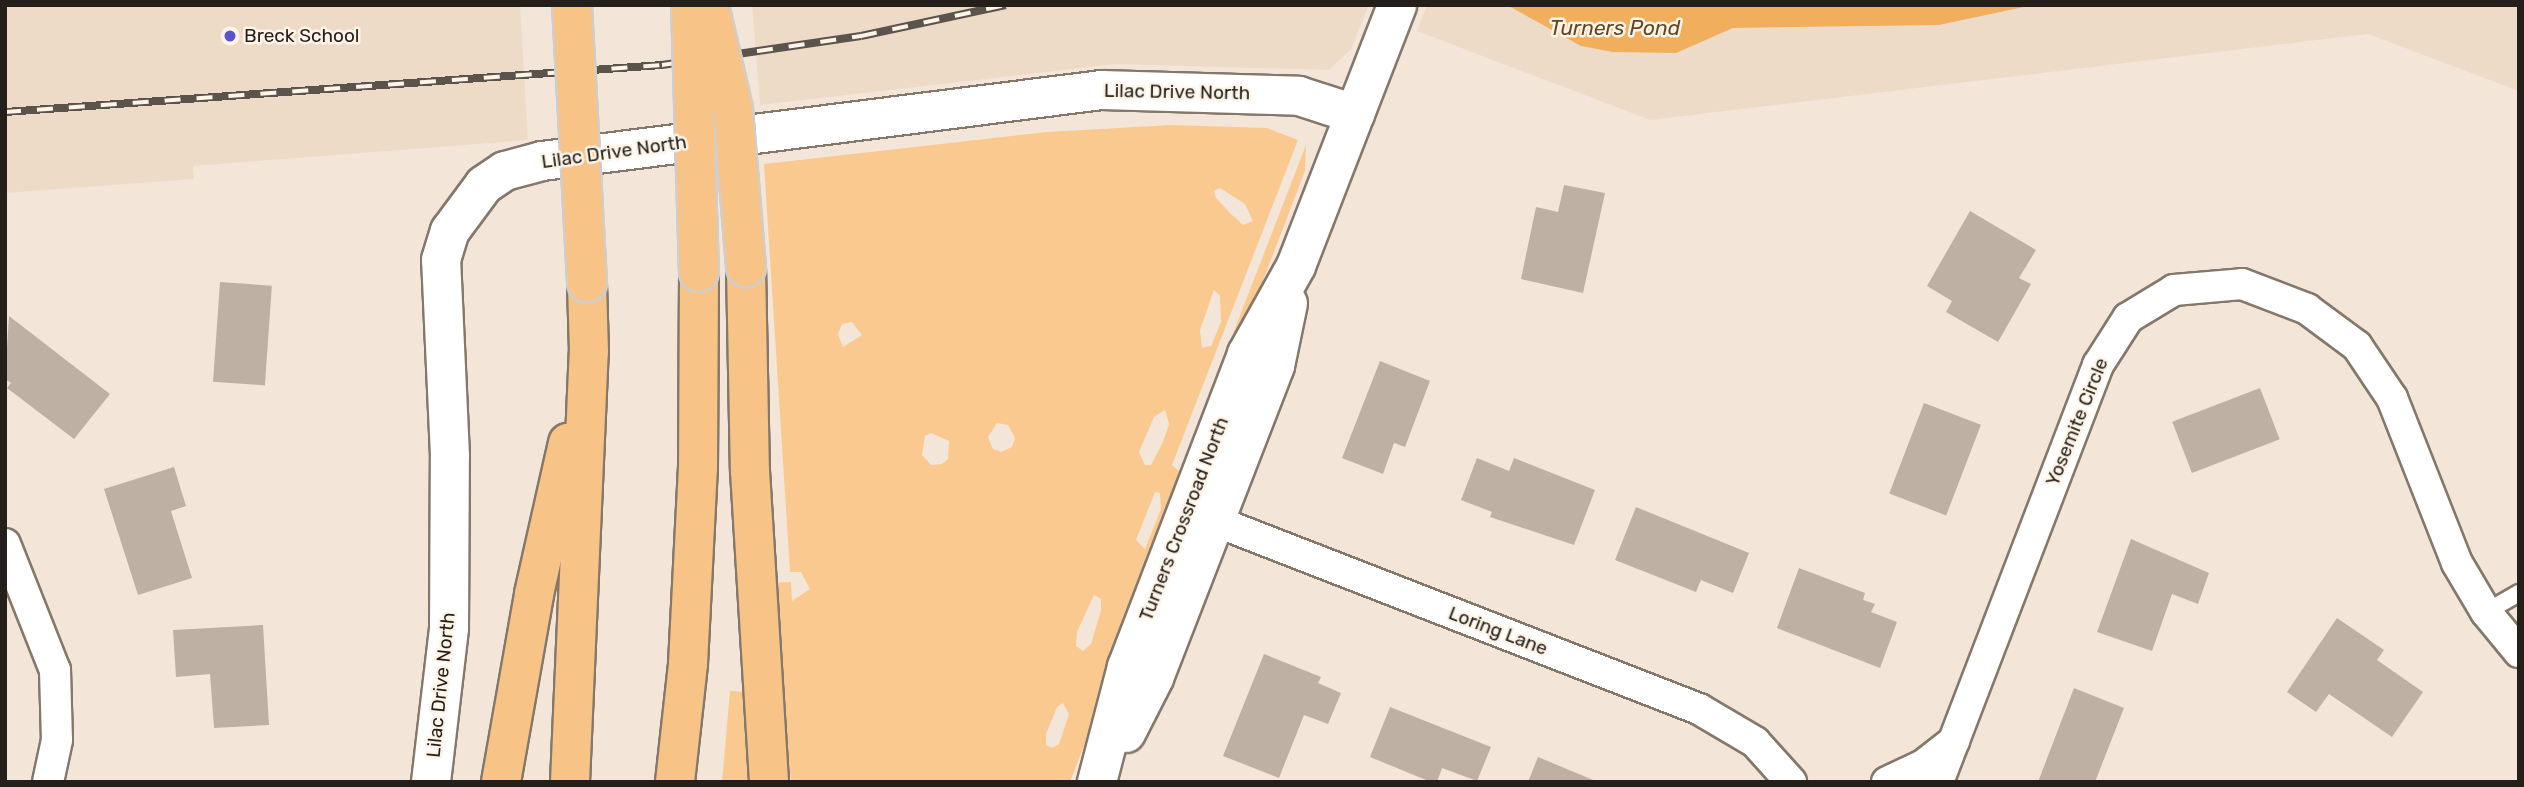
<!DOCTYPE html>
<style>
body{margin:0}
#map{position:relative;width:2524px;height:787px;overflow:hidden;background:#f3e6d8;font-family:Rubik,sans-serif}
div>[style]{position:absolute}
[style*='--x']{left:calc(var(--x)*1px);top:calc(var(--y)*1px);width:calc(var(--w)*1px);rotate:calc(var(--a)*1deg)}
.built>*{inset:0;background:#eedbc7}
.green>*{inset:0;background:#fac990}
.water>*{inset:0;background:#f1ae5c}
.building>*{inset:0;background:#beb1a3;transform-origin:0 0}
.roads{filter:drop-shadow(2px 0 #84786b) drop-shadow(-2px 0 #84786b) drop-shadow(0 2px #84786b) drop-shadow(0 -2px #84786b)}
.service>*{height:16px;margin:-8px;padding:0 8px;transform-origin:8px;border-radius:8px;background:#fff}
.minor>*{height:30px;margin:-15px;padding:0 15px;transform-origin:15px;border-radius:15px;background:#fff}
.tertiary>*{height:38px;margin:-19px;padding:0 19px;transform-origin:19px;border-radius:19px;background:#fff}
.motorway>*{height:38px;margin:-19px;padding:0 19px;transform-origin:19px;border-radius:19px;background:#f7c387}
.rail>*{height:8px;margin-top:-4px;transform-origin:0;background:repeating-linear-gradient(90deg,#fef4e8 0 16px,#5b544d 0 32px);box-sizing:border-box;border-block:2px solid #5b544d}
.bridges{filter:drop-shadow(2px 0 #cfcecd) drop-shadow(-2px 0 #cfcecd) drop-shadow(0 2px #cfcecd) drop-shadow(0 -2px #cfcecd)}
.motorway-bridge>*{height:38px;margin:-19px;padding:0 19px;transform-origin:19px;border-radius:19px;background:#f7c387}
.dots>*{width:19px;height:19px;translate:-50% -50%;box-sizing:border-box;border:4px solid #fef4e8;border-radius:50%}
span{translate:-50% -50%;white-space:nowrap;text-align:center;line-height:1.15;-webkit-text-stroke:5px #fef4e8;paint-order:stroke}
.poi-label{font-size:19px;color:#241f1a}
.left{translate:0 -50%;text-align:left}
.street-label{font-size:19px;color:#241f1a}
.water-label{font-size:21px;color:#624624;font-style:italic}
.frame{position:absolute;inset:0;border:7px solid #241f1a;pointer-events:none}
</style>
<div id="map">
<div class="built">
<div style="clip-path:polygon(5px 5px,520px 5px,528px 140px,193px 166px,194px 179px,5px 193px)"></div>
<div style="clip-path:polygon(752px 5px,1369px 5px,1351px 49px,1329px 70px,1115px 64px,760px 105px)"></div>
<div style="clip-path:polygon(1427px 5px,2519px 5px,2519px 91px,2368px 34px,1650px 120px,1417px 31px)"></div>
</div>
<div class="green">
<div style="clip-path:polygon(evenodd,1171px 125px,1267px 128px,1298px 140px,1172px 465px,1187px 478px,1070px 782px,791px 782px,772px 583px,791px 582px,792px 601px,810px 589px,801px 572px,790px 572px,764px 164px,1047px 132px,1171px 125px,1220px 188px,1245px 204px,1253px 221px,1243px 225px,1231px 214px,1216px 198px,1214px 191px,1220px 188px,1171px 125px,1214px 290px,1220px 296px,1221px 322px,1211px 346px,1202px 348px,1200px 330px,1214px 290px,1171px 125px,852px 322px,862px 335px,843px 347px,838px 334px,842px 324px,852px 322px,1171px 125px,1165px 410px,1169px 424px,1163px 442px,1151px 465px,1145px 465px,1139px 452px,1154px 417px,1165px 410px,1171px 125px,997px 423px,1008px 425px,1015px 438px,1012px 447px,1001px 452px,993px 449px,988px 437px,997px 423px,1171px 125px,931px 433px,949px 441px,948px 459px,942px 464px,931px 465px,922px 455px,925px 436px,931px 433px,1171px 125px,1155px 492px,1160px 493px,1161px 509px,1145px 549px,1136px 540px,1155px 492px,1171px 125px,1094px 595px,1101px 599px,1101px 610px,1091px 644px,1083px 651px,1076px 646px,1077px 632px,1094px 595px,1171px 125px,1063px 703px,1069px 714px,1059px 744px,1052px 748px,1046px 745px,1046px 734px,1057px 707px,1063px 703px)"></div>
<div style="clip-path:polygon(1306px 145px,1305px 171px,1193px 463px,1184px 460px)"></div>
<div style="clip-path:polygon(730px 691px,750px 692px,753px 782px,722px 782px)"></div>
</div>
<div class="water">
<div style="clip-path:polygon(1507px 5px,2033px 5px,1939px 25px,1733px 28px,1676px 53px,1613px 52px,1581px 46px)"></div>
</div>
<div class="building">
<div style="clip-path:polygon(1564px 185px,1605px 193px,1583px 293px,1521px 279px,1536px 207px,1558px 212px)"></div>
<div style="clip-path:polygon(1970px 211px,2036px 250px,2019px 278px,2031px 284px,1998px 342px,1946px 312px,1952px 301px,1927px 286px)"></div>
<div style="left:220px;top:282px;width:52px;height:100px;rotate:4deg"></div>
<div style="clip-path:polygon(9px 316px,110px 394px,74px 439px,7px 388px,11px 383px,5px 379px)"></div>
<div style="clip-path:polygon(1380px 361px,1430px 381px,1405px 447px,1394px 443px,1383px 474px,1342px 458px)"></div>
<div style="left:2260px;top:388px;width:55px;height:94px;rotate:69deg"></div>
<div style="left:1924px;top:403px;width:61px;height:97px;rotate:21deg"></div>
<div style="clip-path:polygon(1477px 458px,1509px 471px,1514px 458px,1595px 490px,1574px 545px,1490px 517px,1492px 512px,1461px 500px)"></div>
<div style="clip-path:polygon(174px 467px,186px 506px,171px 511px,192px 578px,138px 595px,104px 489px)"></div>
<div style="clip-path:polygon(1636px 507px,1749px 553px,1733px 593px,1701px 580px,1696px 592px,1615px 560px)"></div>
<div style="clip-path:polygon(2131px 539px,2209px 573px,2198px 604px,2172px 594px,2152px 651px,2097px 632px)"></div>
<div style="clip-path:polygon(1799px 568px,1865px 593px,1863px 600px,1875px 604px,1871px 612px,1897px 622px,1880px 668px,1777px 628px)"></div>
<div style="clip-path:polygon(2337px 618px,2384px 650px,2377px 660px,2423px 692px,2392px 737px,2329px 694px,2316px 712px,2287px 692px)"></div>
<div style="clip-path:polygon(263px 625px,269px 725px,214px 728px,210px 674px,176px 677px,173px 630px)"></div>
<div style="clip-path:polygon(1264px 654px,1321px 677px,1318px 683px,1341px 693px,1328px 724px,1304px 715px,1279px 778px,1223px 756px)"></div>
<div style="clip-path:polygon(2074px 688px,2124px 708px,2095px 782px,2038px 782px)"></div>
<div style="clip-path:polygon(1390px 707px,1491px 747px,1477px 781px,1442px 768px,1437px 782px,1431px 782px,1370px 757px)"></div>
<div style="clip-path:polygon(1538px 757px,1598px 782px,1528px 782px)"></div>
</div>
<div class="roads">
<div class="service">
<div style="--x:2486;--y:612;--w:38;--a:-30"></div>
</div>
<div class="minor">
<div style="--x:1197;--y:514;--w:539;--a:21.23"></div>
<div style="--x:1699;--y:709;--w:65;--a:30.5"></div>
<div style="--x:1755;--y:742;--w:54;--a:48"></div>
<div style="--x:5;--y:544;--w:136;--a:68.4"></div>
<div style="--x:55;--y:670;--w:70;--a:88.4"></div>
<div style="--x:57;--y:740;--w:43;--a:102.1"></div>
<div style="--x:1887;--y:782;--w:38;--a:-25"></div>
<div style="--x:1922;--y:766;--w:41;--a:-38"></div>
<div style="--x:1938;--y:782;--w:447;--a:-69"></div>
<div style="--x:2098;--y:365;--w:56;--a:-57.4"></div>
<div style="--x:2128;--y:318;--w:54;--a:-31.3"></div>
<div style="--x:2174;--y:290;--w:68;--a:-5"></div>
<div style="--x:2242;--y:284;--w:70;--a:21"></div>
<div style="--x:2307;--y:309;--w:62;--a:36.5"></div>
<div style="--x:2357;--y:346;--w:63;--a:56.1"></div>
<div style="--x:2392;--y:398;--w:177;--a:68.5"></div>
<div style="--x:2457;--y:563;--w:57;--a:59.4"></div>
<div style="--x:2486;--y:612;--w:52;--a:50.5"></div>
</div>
<div class="tertiary">
<div style="--x:1126;--y:733;--w:62;--a:-63"></div>
<div style="--x:1154;--y:678;--w:335;--a:-68.8"></div>
<div style="--x:1275;--y:366;--w:64;--a:-78.3"></div>
<div style="--x:431;--y:782;--w:155;--a:-83.3"></div>
<div style="--x:449;--y:628;--w:172;--a:-89.7"></div>
<div style="--x:450;--y:456;--w:196;--a:-92.6"></div>
<div style="--x:441;--y:260;--w:30;--a:-73"></div>
<div style="--x:450;--y:231;--w:57;--a:-53.5"></div>
<div style="--x:484;--y:185;--w:25;--a:-34"></div>
<div style="--x:505;--y:171;--w:38;--a:-15"></div>
<div style="--x:542;--y:161;--w:564;--a:-7.23"></div>
<div style="--x:1102;--y:90;--w:197;--a:1.7"></div>
<div style="--x:1299;--y:96;--w:59;--a:17.8"></div>
<div style="--x:1097;--y:782;--w:119;--a:-75.4"></div>
<div style="--x:1127;--y:667;--w:335;--a:-69"></div>
<div style="--x:1247;--y:354;--w:101;--a:-60.9"></div>
<div style="--x:1296;--y:266;--w:280;--a:-68.8"></div>
</div>
<div class="motorway">
<div style="--x:746;--y:267;--w:204;--a:88.9"></div>
<div style="--x:750;--y:471;--w:312;--a:86.5"></div>
<div style="--x:501;--y:782;--w:191;--a:-80"></div>
<div style="--x:534;--y:594;--w:155;--a:-77.3"></div>
<div style="--x:570;--y:782;--w:430;--a:-87.5"></div>
<div style="--x:589;--y:352;--w:69;--a:-91.7"></div>
<div style="--x:675;--y:782;--w:119;--a:-83.7"></div>
<div style="--x:688;--y:664;--w:196;--a:-87.1"></div>
<div style="--x:698;--y:468;--w:196;--a:-89.7"></div>
</div>
</div>
<div class="rail">
<div style="--x:5;--y:112;--w:659;--a:-4.09"></div>
<div style="--x:662;--y:65;--w:201;--a:-8.3"></div>
<div style="--x:861;--y:36;--w:148;--a:-12.1"></div>
</div>
<div class="bridges">
<div class="motorway-bridge">
<div style="--x:572;--y:5;--w:278;--a:86.9"></div>
<div style="--x:691;--y:5;--w:267;--a:88.3"></div>
<div style="--x:709;--y:5;--w:107;--a:77"></div>
<div style="--x:733;--y:109;--w:159;--a:85.3"></div>
</div>
</div>
<div class="dots">
<div style="left:230px;top:36px;background:#5a55cd"></div>
</div>
<div class="poi-label">
<span class="left" style="left:244px;top:36px">Breck School</span>
</div>
<div class="street-label">
<span style="left:1177px;top:92px;rotate:1deg">Lilac Drive North</span>
<span style="left:614px;top:152px;rotate:-8deg">Lilac Drive North</span>
<span style="left:2077px;top:422px;rotate:-68deg">Yosemite Circle</span>
<span style="left:1184px;top:519px;rotate:-69deg">Turners Crossroad North</span>
<span style="left:1498px;top:631px;rotate:21deg">Loring Lane</span>
<span style="left:441px;top:685px;rotate:-84deg">Lilac Drive North</span>
</div>
<div class="water-label">
<span style="left:1615px;top:28px">Turners Pond</span>
</div>
<div class="frame"></div>
</div>
